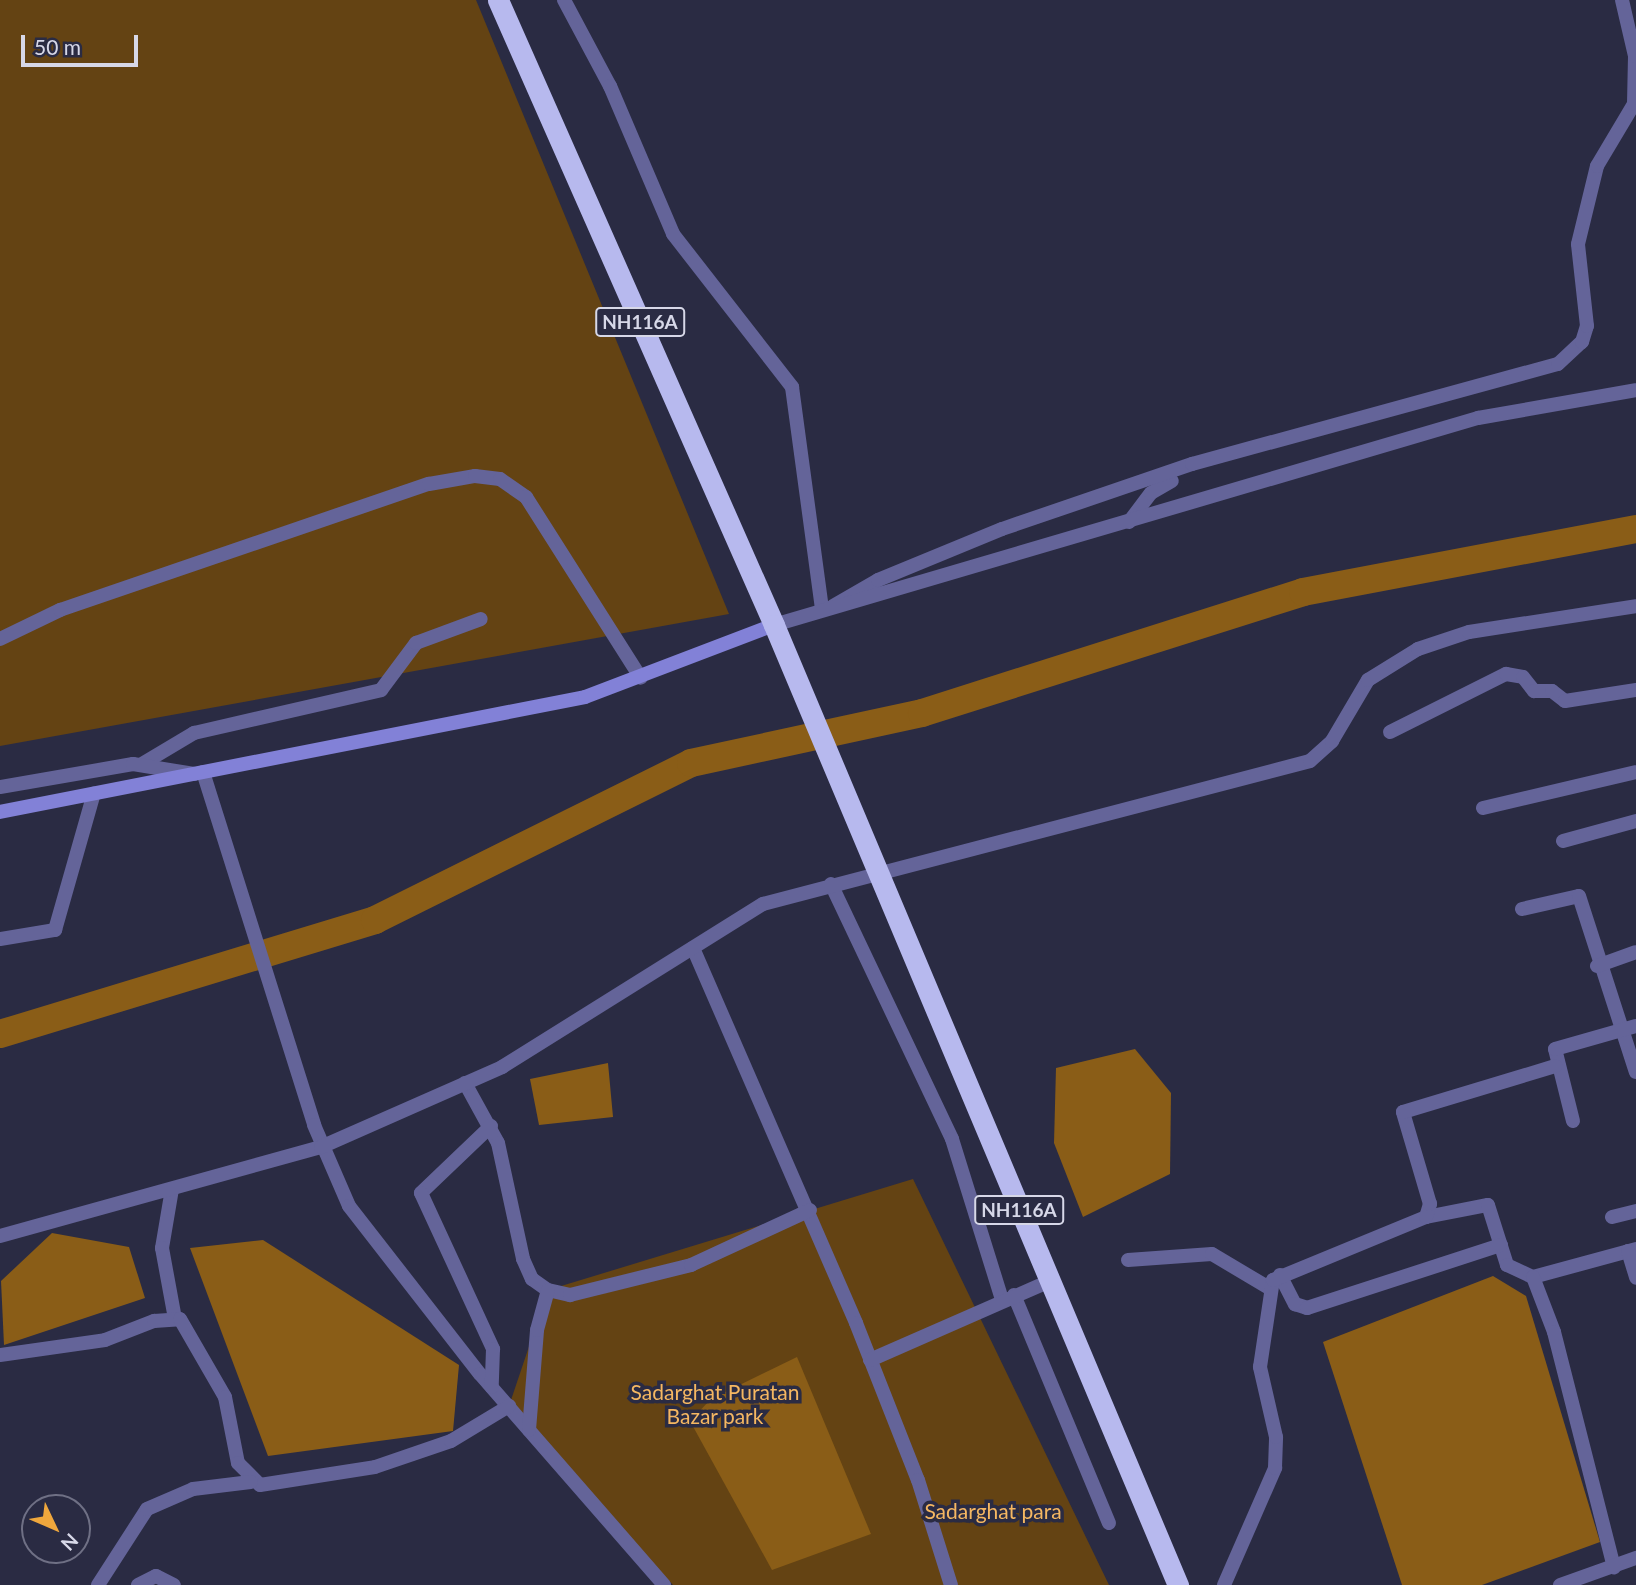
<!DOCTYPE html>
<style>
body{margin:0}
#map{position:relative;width:1636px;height:1585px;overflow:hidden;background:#2a2b43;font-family:Lato,sans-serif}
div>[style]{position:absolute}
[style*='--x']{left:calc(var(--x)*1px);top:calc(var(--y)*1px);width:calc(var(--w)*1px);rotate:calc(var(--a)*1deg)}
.green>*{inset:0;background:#644313}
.water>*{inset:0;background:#8a5d17}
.river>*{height:28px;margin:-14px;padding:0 14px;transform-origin:14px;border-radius:14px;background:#8a5d17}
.street>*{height:14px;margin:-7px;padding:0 7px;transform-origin:7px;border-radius:7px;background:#646499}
.secondary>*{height:14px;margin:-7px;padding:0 7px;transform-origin:7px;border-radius:7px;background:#8281d7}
.highway>*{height:21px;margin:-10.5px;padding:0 10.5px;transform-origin:10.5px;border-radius:10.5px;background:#b7b9ee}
span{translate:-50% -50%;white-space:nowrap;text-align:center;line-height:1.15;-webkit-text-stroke:7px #2a2b43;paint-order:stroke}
.shield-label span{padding:2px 5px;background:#2a2b43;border:2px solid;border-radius:5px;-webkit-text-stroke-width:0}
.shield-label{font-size:19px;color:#d7d8e8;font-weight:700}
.park-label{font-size:21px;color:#f5b762}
.north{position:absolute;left:21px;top:1494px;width:70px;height:70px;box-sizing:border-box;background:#2a2b43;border:2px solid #6f7085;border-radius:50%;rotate:134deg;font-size:19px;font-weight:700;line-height:28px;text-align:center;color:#d7d8e8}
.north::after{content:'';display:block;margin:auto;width:24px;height:32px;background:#efa73d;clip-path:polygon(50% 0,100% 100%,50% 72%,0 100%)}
.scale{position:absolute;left:21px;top:35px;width:117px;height:32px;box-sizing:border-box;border:4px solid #d7d8e8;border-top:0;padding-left:9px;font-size:21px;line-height:24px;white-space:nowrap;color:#d7d8e8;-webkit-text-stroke:5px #2a2b43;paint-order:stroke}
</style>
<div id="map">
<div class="green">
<div style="clip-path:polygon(0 0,476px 0,729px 614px,0 746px)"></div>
<div style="clip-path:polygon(913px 1179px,1109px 1585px,673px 1585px,509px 1406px,548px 1290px)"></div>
</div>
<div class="water">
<div style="clip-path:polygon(1135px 1049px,1171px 1093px,1170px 1174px,1083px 1217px,1054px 1143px,1056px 1068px)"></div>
<div style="clip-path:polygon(608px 1063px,613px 1117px,539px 1125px,530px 1079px)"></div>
<div style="clip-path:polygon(52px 1233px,129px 1247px,145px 1298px,4px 1345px,1px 1281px)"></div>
<div style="clip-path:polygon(263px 1240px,459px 1365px,453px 1431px,268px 1456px,190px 1248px)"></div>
<div style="clip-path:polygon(1493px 1276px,1526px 1296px,1600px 1542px,1482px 1585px,1402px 1585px,1323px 1342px)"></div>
<div style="clip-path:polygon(797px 1357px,871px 1534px,772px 1570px,690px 1421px,711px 1399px)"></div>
</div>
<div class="river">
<div style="--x:0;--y:1034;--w:392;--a:-16.9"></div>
<div style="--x:375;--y:920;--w:353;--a:-26.4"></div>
<div style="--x:691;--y:763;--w:236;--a:-12.2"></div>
<div style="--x:922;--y:713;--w:400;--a:-17.6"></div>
<div style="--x:1303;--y:592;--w:339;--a:-10.7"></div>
</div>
<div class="street">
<div style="--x:564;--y:0;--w:98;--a:61.9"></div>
<div style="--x:610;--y:86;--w:161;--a:66.9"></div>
<div style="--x:673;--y:234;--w:194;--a:52.1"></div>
<div style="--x:792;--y:387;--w:224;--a:82.3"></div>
<div style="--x:1129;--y:522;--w:36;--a:-53"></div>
<div style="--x:1151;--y:493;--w:24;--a:-30"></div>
<div style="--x:833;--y:606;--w:52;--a:-30"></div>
<div style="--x:878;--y:580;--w:134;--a:-22.4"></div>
<div style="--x:1002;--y:529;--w:201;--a:-18.9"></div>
<div style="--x:1192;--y:464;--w:379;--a:-15.3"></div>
<div style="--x:1558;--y:364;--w:33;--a:-43"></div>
<div style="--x:1582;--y:342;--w:17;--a:-73"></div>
<div style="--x:1587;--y:326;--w:82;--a:-96.3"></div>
<div style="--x:1578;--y:244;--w:80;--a:-76.3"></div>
<div style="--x:1597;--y:166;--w:72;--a:-59.2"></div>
<div style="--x:1634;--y:104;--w:48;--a:-88.8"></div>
<div style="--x:1635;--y:56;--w:57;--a:-103.1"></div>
<div style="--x:774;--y:625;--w:734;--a:-16.39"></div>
<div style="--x:1478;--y:418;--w:160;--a:-10"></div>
<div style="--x:0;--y:639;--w:67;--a:-25.8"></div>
<div style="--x:60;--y:610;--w:390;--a:-18.9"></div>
<div style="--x:429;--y:484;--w:47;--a:-9.9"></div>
<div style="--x:475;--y:476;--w:25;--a:7"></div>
<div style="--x:500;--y:479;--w:32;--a:35"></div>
<div style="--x:526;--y:497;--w:214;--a:57.6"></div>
<div style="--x:1390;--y:732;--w:130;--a:-26.6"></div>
<div style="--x:1506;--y:674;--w:17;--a:10"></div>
<div style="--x:1523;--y:677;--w:18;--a:52"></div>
<div style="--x:1534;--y:691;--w:18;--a:0"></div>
<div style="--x:1552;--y:691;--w:16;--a:38"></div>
<div style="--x:1565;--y:701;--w:72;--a:-8.8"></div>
<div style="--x:142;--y:764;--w:61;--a:-30.8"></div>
<div style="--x:194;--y:733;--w:192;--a:-12.9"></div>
<div style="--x:381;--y:690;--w:59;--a:-53.3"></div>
<div style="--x:416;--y:643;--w:69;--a:-20.3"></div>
<div style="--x:203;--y:772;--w:370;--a:72.5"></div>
<div style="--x:314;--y:1125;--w:88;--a:66.6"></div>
<div style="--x:349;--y:1206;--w:213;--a:52.1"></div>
<div style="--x:480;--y:1374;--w:280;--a:48.9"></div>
<div style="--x:0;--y:787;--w:135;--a:-9.8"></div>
<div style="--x:133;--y:764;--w:62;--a:9.3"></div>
<div style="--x:1483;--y:808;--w:157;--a:-13.2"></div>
<div style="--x:1563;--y:841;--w:76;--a:-15.3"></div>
<div style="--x:831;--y:884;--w:282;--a:64.6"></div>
<div style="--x:952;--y:1139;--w:169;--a:72.7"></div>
<div style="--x:1522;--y:909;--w:58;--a:-12.8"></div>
<div style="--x:1579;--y:896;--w:185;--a:72.1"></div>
<div style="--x:0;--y:939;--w:56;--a:-9.3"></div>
<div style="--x:55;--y:930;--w:142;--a:-74.1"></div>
<div style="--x:693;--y:948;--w:409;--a:66.5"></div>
<div style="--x:856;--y:1323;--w:169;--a:68.5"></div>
<div style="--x:918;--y:1480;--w:110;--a:72.6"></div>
<div style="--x:1597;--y:966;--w:41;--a:-19.7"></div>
<div style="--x:465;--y:1083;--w:68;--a:61.2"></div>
<div style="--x:498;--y:1143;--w:119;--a:77.8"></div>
<div style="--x:523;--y:1259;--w:22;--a:66"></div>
<div style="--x:532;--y:1279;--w:19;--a:35"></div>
<div style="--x:548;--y:1290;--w:23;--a:13"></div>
<div style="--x:570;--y:1295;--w:125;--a:-13.9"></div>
<div style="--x:691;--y:1265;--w:131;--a:-24.8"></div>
<div style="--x:1573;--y:1121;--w:74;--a:-104"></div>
<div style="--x:1555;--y:1049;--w:84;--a:-15.9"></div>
<div style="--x:491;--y:1126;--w:97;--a:136.3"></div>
<div style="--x:421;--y:1193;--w:172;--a:65.2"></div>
<div style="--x:493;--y:1349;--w:38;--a:92"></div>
<div style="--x:172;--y:1189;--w:60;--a:99.6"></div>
<div style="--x:162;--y:1248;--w:72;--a:79.6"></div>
<div style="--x:1426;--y:1217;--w:63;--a:-11"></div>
<div style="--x:1488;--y:1205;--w:63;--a:72.4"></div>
<div style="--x:1507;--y:1265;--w:29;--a:25"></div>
<div style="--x:1533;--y:1277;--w:107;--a:-15.2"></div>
<div style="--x:1612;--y:1217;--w:25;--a:-14"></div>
<div style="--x:0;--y:1236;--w:333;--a:-15.5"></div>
<div style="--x:321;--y:1147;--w:198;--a:-23.8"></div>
<div style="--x:502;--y:1067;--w:308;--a:-32"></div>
<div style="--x:763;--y:904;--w:565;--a:-14.65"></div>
<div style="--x:1310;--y:761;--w:30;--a:-42"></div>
<div style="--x:1332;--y:741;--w:71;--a:-59.5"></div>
<div style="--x:1368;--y:680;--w:59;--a:-31.8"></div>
<div style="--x:1418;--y:649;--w:54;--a:-18.4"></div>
<div style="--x:1469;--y:632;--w:169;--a:-8.8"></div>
<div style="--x:1628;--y:1251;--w:28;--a:73"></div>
<div style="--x:1128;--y:1260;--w:84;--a:-4.1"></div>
<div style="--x:1212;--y:1254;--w:66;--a:30.8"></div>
<div style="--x:1280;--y:1275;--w:33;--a:63"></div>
<div style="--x:1295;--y:1304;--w:13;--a:18"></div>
<div style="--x:1307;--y:1308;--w:204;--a:-18"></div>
<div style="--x:1533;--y:1277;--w:59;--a:69.1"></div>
<div style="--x:1554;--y:1332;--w:243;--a:75.7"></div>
<div style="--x:1014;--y:1295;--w:247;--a:67.4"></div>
<div style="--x:0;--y:1355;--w:106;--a:-8.1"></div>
<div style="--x:105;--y:1340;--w:53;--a:-21.2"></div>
<div style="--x:154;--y:1321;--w:26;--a:-4"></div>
<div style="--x:180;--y:1319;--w:90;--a:60"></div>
<div style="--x:225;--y:1397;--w:67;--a:78.9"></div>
<div style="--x:238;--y:1463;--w:31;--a:45"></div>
<div style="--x:260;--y:1485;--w:116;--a:-8.9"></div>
<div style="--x:375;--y:1467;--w:80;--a:-18.9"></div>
<div style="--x:451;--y:1441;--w:68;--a:-31.1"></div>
<div style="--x:870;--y:1360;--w:194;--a:-23.7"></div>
<div style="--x:529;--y:1430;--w:100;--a:-85.4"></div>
<div style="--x:537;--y:1330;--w:41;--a:-74.6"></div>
<div style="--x:98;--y:1585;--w:90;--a:-57.2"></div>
<div style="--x:147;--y:1509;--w:50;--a:-23.5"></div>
<div style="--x:193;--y:1489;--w:58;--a:-6.9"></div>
<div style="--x:138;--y:1585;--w:20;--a:-27"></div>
<div style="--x:156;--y:1576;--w:20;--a:27"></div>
<div style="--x:1224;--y:1585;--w:128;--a:-66.4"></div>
<div style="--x:1275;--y:1468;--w:31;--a:-88"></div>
<div style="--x:1276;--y:1437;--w:72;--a:-102.9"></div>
<div style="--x:1260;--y:1367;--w:88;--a:-81.5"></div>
<div style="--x:1273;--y:1280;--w:165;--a:-22.4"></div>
<div style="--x:1426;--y:1217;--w:14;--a:-73"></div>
<div style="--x:1430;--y:1204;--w:96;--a:-106.4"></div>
<div style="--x:1403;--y:1112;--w:159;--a:-16.8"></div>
<div style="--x:1560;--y:1585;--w:81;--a:-19.6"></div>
</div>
<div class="secondary">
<div style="--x:0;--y:812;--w:596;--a:-11.12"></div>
<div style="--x:585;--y:697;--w:202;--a:-20.9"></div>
</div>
<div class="highway">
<div style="--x:498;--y:0;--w:683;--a:66.17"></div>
<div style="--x:774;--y:625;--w:1042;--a:67.18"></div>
</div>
<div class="shield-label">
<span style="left:640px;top:322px">NH116A</span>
<span style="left:1019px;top:1210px">NH116A</span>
</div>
<div class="park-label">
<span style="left:715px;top:1404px">Sadarghat Puratan<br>Bazar park</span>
<span style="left:993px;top:1511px">Sadarghat para</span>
</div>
<div class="north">N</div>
<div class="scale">50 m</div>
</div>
